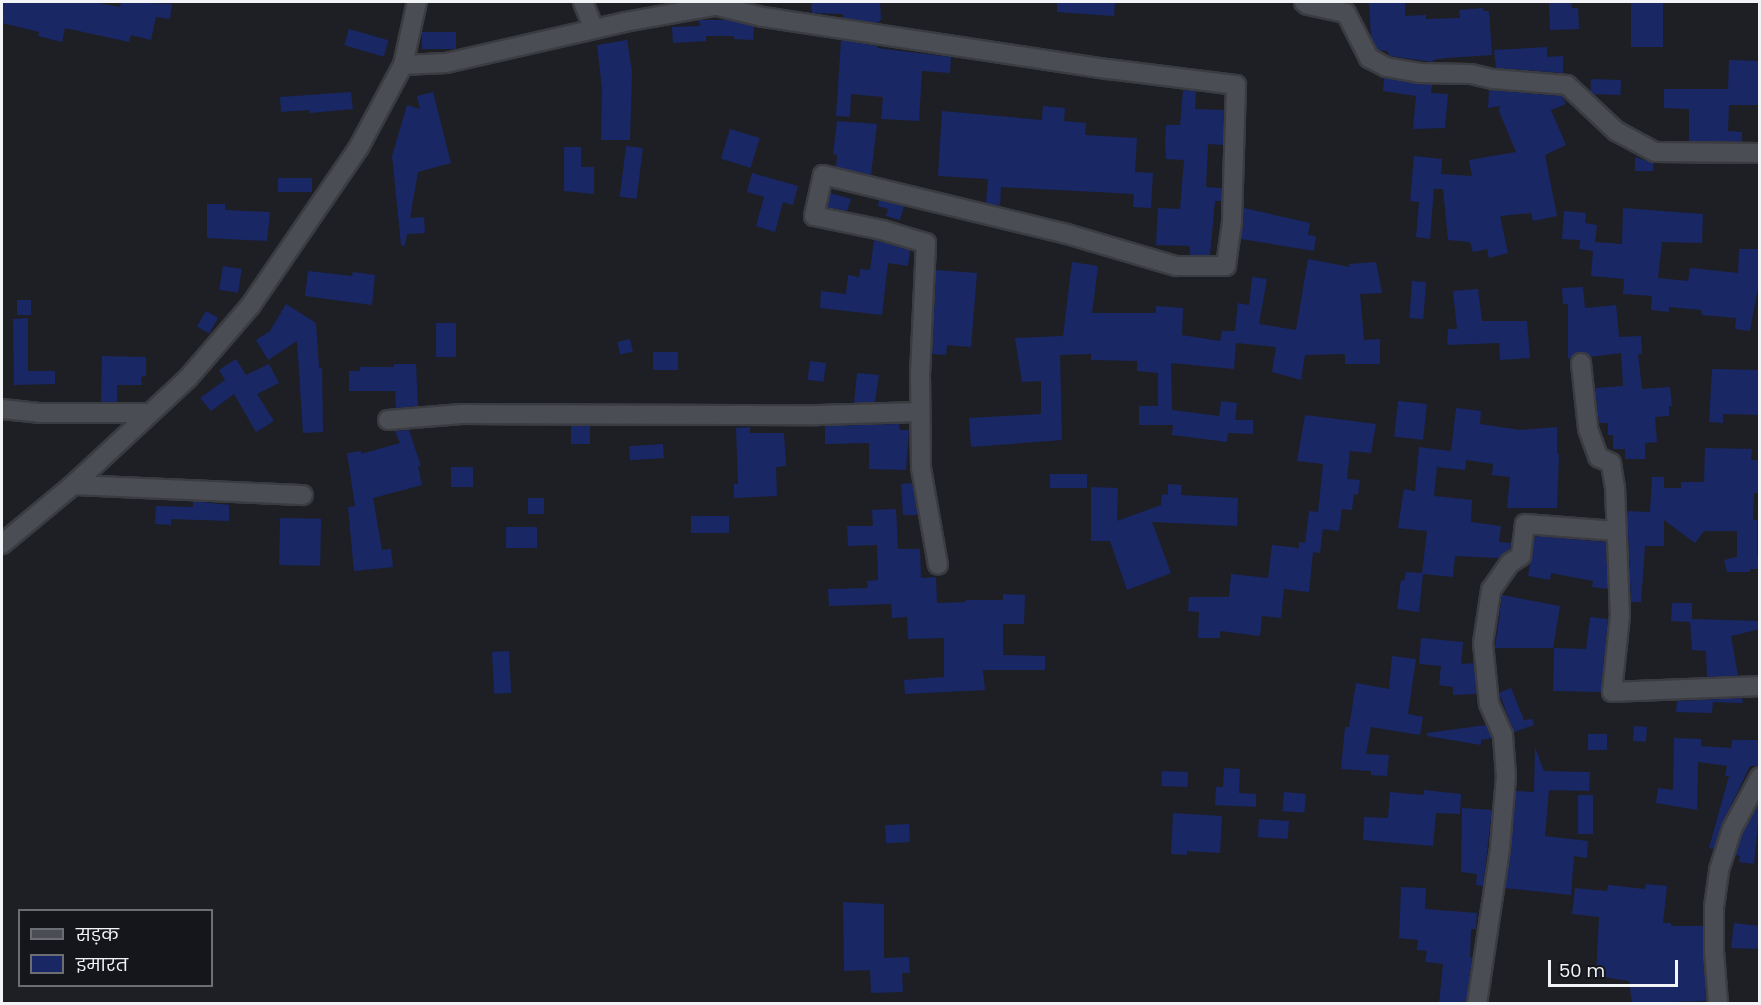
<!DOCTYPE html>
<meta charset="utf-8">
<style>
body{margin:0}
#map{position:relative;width:1761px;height:1005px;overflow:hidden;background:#1d1f25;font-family:Poppins,"Noto Sans Devanagari",sans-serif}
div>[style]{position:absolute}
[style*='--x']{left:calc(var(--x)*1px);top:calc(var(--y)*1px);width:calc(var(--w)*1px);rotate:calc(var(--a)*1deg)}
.building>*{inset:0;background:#1a2765;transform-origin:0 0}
.roads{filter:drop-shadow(2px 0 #3b3c41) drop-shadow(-2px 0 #3b3c41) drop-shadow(0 2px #3b3c41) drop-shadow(0 -2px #3b3c41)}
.minor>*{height:18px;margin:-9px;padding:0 9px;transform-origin:9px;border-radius:9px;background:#4a4d54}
span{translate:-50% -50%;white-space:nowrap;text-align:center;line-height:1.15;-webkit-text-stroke:4.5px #14161c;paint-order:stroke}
.frame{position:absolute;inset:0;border:3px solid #f2f3f7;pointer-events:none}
.legend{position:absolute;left:18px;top:909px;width:195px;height:78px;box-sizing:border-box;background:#14161c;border:2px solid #6d6e74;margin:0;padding:8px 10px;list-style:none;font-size:18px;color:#f2f3f7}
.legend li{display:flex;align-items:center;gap:12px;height:30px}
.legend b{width:30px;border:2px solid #6d6e74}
.scale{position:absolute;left:1548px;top:960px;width:130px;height:27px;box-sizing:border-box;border:3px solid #f2f3f7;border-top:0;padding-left:8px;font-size:18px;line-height:21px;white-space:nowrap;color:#f2f3f7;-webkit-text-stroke:4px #14161c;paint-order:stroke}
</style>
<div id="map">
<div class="building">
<div style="clip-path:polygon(2px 2px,93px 2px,120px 7px,121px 2px,172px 4px,170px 19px,156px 17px,151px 40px,131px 35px,129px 42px,65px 28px,62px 42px,38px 36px,39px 32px,2px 23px)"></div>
<div style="clip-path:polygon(811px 2px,880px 2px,881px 19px,878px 23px,843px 18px,843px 14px,812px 13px)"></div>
<div style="clip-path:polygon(1057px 2px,1115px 2px,1114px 16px,1057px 12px)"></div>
<div style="clip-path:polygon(1369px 2px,1405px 2px,1405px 16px,1426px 15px,1426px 19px,1460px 18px,1459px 10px,1483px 8px,1483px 11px,1489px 11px,1492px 55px,1446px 58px,1433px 60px,1433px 62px,1390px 56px,1387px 51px,1377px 50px,1371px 38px)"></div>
<div style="clip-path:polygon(1549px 2px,1571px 2px,1572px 8px,1578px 8px,1579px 29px,1550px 30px)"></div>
<div style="left:1631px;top:2px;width:32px;height:45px"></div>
<div style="clip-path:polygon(698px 20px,728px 20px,754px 26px,753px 40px,734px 39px,734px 36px,706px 36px,706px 41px,673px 43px,672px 27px,701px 26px)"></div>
<div style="left:349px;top:29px;width:41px;height:17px;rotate:16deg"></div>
<div style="left:456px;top:32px;width:17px;height:34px;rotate:90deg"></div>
<div style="clip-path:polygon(627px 40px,632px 72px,630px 140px,601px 140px,602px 89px,597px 45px)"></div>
<div style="clip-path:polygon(841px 40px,877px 46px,877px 48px,951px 57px,950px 73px,922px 71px,919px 121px,881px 119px,883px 97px,851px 94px,850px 117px,836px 116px)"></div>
<div style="clip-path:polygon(1547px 47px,1547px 57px,1563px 56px,1563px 73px,1496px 68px,1494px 50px)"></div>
<div style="clip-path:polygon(1729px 60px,1760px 61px,1758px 105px,1729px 105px,1728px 131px,1742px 132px,1742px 142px,1689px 141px,1689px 109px,1664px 108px,1664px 89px,1728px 89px)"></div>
<div style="clip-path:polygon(1384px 78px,1432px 84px,1431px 93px,1448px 94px,1445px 128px,1413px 129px,1416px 96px,1383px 91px)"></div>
<div style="left:1591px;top:79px;width:30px;height:15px;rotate:2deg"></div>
<div style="clip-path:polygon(1183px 90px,1196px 91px,1195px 109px,1224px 110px,1223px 145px,1208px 144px,1206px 187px,1222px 188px,1221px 201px,1215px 201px,1210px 255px,1190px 255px,1190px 246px,1156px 245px,1158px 208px,1180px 209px,1184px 160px,1166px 159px,1165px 141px,1166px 125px,1180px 125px)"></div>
<div style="clip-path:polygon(1489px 90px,1562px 96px,1566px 104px,1551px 110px,1566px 145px,1545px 155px,1557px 216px,1533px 221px,1531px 213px,1500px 216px,1508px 253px,1489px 258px,1487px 249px,1473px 252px,1470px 242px,1448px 240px,1443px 189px,1434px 189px,1430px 239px,1416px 237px,1419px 202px,1410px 201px,1414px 156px,1442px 159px,1441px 174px,1472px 176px,1469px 160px,1516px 152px,1499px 111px,1500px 106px,1488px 108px)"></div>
<div style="clip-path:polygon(351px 92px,353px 109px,310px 113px,309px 110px,281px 112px,280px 97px)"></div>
<div style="clip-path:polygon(433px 92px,451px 163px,418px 172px,410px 218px,424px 217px,425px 233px,407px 234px,405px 246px,401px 245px,392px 156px,407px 105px,420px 109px,417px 96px)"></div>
<div style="clip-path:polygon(1043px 106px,1065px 108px,1064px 121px,1086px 123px,1085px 135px,1137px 138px,1135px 172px,1153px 173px,1151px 208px,1133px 207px,1134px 194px,1001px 187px,1000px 206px,996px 205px,986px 203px,988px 179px,938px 176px,942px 111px,1042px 120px)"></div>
<div style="clip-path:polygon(837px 121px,877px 124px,871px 175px,836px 167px,837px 155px,833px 154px)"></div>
<div style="left:730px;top:129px;width:31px;height:31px;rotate:17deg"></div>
<div style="left:626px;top:146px;width:17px;height:51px;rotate:7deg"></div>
<div style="clip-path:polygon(564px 147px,581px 147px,581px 167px,594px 167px,594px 194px,564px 191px)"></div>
<div style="clip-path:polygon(1635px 157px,1653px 163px,1653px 171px,1635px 171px)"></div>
<div style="clip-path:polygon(752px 173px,798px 186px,793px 205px,783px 202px,775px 232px,756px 226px,764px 197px,747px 192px)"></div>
<div style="left:278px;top:178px;width:34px;height:14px"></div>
<div style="clip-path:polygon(830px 193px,851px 199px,847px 211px,827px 207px)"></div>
<div style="clip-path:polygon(879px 200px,904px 206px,900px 220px,886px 216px,888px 209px,878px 206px)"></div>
<div style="clip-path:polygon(207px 204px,225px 204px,225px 210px,270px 212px,267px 241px,207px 238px)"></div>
<div style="clip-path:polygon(1244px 208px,1310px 223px,1308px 235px,1316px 236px,1314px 251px,1241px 239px)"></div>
<div style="clip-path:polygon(1623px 208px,1703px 214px,1702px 243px,1662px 242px,1658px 278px,1688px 281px,1690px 268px,1738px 273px,1739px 249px,1760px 249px,1760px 276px,1750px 331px,1735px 329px,1736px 318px,1702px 315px,1701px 310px,1669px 307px,1669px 312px,1651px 310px,1652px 296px,1623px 294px,1624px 279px,1591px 276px,1593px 251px,1579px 249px,1580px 240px,1562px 239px,1564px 211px,1586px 213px,1585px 223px,1597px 225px,1595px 242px,1622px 244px)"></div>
<div style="clip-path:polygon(874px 240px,910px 250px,908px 266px,888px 263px,882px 315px,820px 308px,821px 291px,846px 294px,848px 275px,859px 277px,860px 269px,870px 270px)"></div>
<div style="clip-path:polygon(1308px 259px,1350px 267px,1349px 264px,1376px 262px,1382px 293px,1360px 294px,1364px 340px,1380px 339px,1380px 364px,1345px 364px,1345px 354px,1305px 355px,1301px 380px,1272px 372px,1276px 347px,1236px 343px,1234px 369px,1171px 363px,1172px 410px,1219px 416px,1221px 401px,1237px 403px,1235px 420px,1253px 420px,1253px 434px,1228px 433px,1227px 442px,1172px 435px,1173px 425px,1139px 425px,1139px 406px,1158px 406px,1158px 373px,1137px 371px,1137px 361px,1091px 360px,1091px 354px,1060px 355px,1062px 440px,971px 447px,969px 418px,1041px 414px,1041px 381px,1022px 382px,1015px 338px,1063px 336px,1072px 262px,1098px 266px,1092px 313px,1156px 313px,1156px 306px,1183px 308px,1182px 335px,1220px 341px,1222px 331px,1235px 331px,1238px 303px,1249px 305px,1252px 277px,1267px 279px,1259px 324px,1296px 330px)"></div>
<div style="left:223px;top:266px;width:19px;height:24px;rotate:9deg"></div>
<div style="clip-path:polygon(936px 270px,977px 273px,971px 347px,947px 345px,946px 355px,932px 354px)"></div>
<div style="clip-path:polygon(308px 271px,352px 276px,353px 272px,375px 275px,372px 305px,305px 296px)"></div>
<div style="left:1412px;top:281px;width:14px;height:37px;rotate:4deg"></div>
<div style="clip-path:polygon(1583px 287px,1585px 308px,1616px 305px,1619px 337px,1641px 336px,1642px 354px,1638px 354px,1642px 389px,1670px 387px,1672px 406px,1669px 406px,1669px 416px,1655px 417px,1657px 442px,1645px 443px,1645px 459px,1625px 459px,1625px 449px,1613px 449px,1613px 435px,1608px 435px,1608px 423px,1599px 423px,1595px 388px,1623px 386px,1621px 353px,1590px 357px,1579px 352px,1568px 359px,1568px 304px,1563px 304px,1562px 288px)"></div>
<div style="clip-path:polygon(1478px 289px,1482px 321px,1527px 321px,1530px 358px,1500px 360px,1499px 343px,1447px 345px,1448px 329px,1457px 329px,1453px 291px)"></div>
<div style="left:31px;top:300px;width:15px;height:14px;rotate:90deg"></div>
<div style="clip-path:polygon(286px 304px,316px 323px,319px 368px,322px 368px,323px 432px,303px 433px,297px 341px,268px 360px,256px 340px,270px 331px)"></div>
<div style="left:206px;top:311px;width:14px;height:18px;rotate:30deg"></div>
<div style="clip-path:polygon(28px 318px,28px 371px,55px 371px,55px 384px,14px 385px,13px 319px)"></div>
<div style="left:436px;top:323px;width:20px;height:34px"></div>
<div style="left:630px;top:339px;width:13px;height:13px;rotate:77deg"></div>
<div style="left:653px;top:352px;width:25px;height:18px"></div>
<div style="clip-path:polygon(102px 356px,146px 357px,146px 376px,141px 377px,142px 385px,117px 385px,117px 402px,101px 402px)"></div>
<div style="clip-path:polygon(236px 359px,246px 375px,269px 364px,279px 383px,257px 394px,274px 421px,256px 432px,234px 394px,211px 411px,200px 398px,225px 380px,219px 370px)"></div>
<div style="left:810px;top:361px;width:16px;height:19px;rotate:7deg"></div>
<div style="clip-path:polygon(394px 364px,416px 364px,418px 406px,396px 408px,395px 391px,349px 391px,349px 371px,360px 371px,360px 367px,394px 367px)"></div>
<div style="clip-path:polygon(1712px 369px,1760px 370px,1760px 415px,1723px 414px,1723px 423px,1709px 422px)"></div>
<div style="clip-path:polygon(857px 373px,879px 375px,875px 402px,854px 403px)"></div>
<div style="left:1398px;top:401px;width:29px;height:36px;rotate:6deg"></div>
<div style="clip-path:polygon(1456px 408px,1481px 411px,1480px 424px,1520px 430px,1557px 427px,1557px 454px,1559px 454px,1557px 508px,1507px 508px,1510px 477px,1492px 475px,1493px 464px,1466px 460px,1465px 470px,1437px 467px,1434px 496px,1472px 500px,1471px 522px,1501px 526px,1499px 542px,1511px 543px,1510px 549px,1499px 558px,1455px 556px,1453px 577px,1423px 574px,1419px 612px,1397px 609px,1401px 580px,1404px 581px,1406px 572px,1422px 573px,1427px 531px,1398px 528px,1404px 489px,1415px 491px,1419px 447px,1451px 451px)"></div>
<div style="clip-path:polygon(1305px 415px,1376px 424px,1371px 453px,1350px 451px,1347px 479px,1360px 480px,1358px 495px,1354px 494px,1352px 510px,1342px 509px,1339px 531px,1323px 529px,1320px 553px,1313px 552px,1309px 592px,1284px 589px,1281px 618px,1262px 616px,1260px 636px,1220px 631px,1220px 638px,1198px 638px,1199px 612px,1188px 611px,1189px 597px,1229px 597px,1231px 574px,1268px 578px,1272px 545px,1299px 548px,1299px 542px,1305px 543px,1309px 511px,1318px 512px,1323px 464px,1297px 461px)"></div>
<div style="clip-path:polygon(899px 424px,900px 430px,909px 430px,906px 470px,869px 469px,869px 443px,825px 444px,825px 426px)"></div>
<div style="left:571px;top:426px;width:19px;height:18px"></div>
<div style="clip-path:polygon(750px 427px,750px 433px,784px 433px,786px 466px,776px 467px,777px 496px,734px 498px,734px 484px,738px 484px,736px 428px)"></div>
<div style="clip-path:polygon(409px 430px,421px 466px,418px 466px,422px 485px,373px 498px,382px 550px,391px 549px,393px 567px,354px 571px,348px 507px,355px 506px,347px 453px,361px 451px,361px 454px,400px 443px,395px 431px)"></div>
<div style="left:663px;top:444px;width:14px;height:34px;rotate:86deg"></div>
<div style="clip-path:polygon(1705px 448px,1752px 449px,1751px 460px,1760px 460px,1760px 493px,1754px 493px,1753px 520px,1757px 520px,1757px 555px,1760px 555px,1760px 569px,1750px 569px,1750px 572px,1727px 572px,1724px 560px,1737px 557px,1737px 531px,1704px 531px,1695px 543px,1664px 520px,1664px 546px,1645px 546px,1641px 602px,1631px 602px,1627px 511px,1650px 512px,1652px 477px,1664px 477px,1664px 488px,1681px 488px,1681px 482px,1704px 482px)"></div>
<div style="left:451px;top:467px;width:22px;height:20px"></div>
<div style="left:1087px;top:474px;width:14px;height:37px;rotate:90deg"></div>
<div style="clip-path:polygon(912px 483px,918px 515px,903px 515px,901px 484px)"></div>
<div style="clip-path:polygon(1168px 484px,1182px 485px,1181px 495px,1238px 498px,1237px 526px,1152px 522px,1171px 573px,1127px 590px,1110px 541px,1091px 541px,1091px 487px,1118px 488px,1117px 521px,1161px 505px,1162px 494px,1168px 495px)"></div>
<div style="left:528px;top:498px;width:16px;height:16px"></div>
<div style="clip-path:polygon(193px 501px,229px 505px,229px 521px,171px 519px,171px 525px,155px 524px,156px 506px,193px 507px)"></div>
<div style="clip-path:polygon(896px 509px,898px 549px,920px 549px,921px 578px,936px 577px,937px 603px,966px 602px,966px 600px,1003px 600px,1003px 594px,1025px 595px,1024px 624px,1003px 624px,1003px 655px,1045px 656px,1045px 670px,983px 670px,985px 690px,905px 694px,904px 680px,944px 677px,944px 638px,908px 639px,907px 617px,892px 618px,891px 604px,829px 606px,828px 589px,868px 588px,867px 581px,878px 580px,877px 545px,848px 546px,847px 526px,873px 526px,872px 510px)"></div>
<div style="left:729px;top:516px;width:17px;height:38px;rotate:90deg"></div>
<div style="left:280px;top:518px;width:41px;height:47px;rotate:1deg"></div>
<div style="left:537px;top:527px;width:21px;height:31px;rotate:90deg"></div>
<div style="clip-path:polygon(1535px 536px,1606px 542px,1608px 589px,1592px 587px,1593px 581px,1551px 573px,1550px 580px,1528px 576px)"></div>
<div style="clip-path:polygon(1502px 595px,1560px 606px,1553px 648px,1495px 648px)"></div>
<div style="clip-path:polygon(1672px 603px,1692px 603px,1692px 619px,1760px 621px,1760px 629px,1731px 636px,1738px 676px,1707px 677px,1706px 651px,1692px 650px,1690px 622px,1671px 621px)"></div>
<div style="clip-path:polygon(1590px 617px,1608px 619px,1601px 692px,1553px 691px,1554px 648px,1586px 649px)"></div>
<div style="clip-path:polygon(1421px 638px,1463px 642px,1461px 664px,1474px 663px,1477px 694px,1453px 695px,1453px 687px,1439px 685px,1441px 666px,1419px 664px)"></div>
<div style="left:509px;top:651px;width:42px;height:17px;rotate:87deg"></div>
<div style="clip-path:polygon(1392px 656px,1416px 659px,1408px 714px,1423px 717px,1420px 735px,1371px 727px,1366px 754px,1389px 755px,1387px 776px,1371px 775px,1371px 771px,1341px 769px,1345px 727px,1349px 727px,1356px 683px,1389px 689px)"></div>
<div style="clip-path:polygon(1511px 688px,1524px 720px,1533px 719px,1534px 725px,1514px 732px,1499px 693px)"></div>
<div style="clip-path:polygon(1742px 698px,1743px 703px,1713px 702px,1712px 713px,1676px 712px,1677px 701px)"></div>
<div style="clip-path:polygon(1486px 725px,1492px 738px,1481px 740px,1481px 745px,1427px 736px,1427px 733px)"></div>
<div style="left:1634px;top:726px;width:13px;height:15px;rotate:4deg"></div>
<div style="left:1588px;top:734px;width:19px;height:16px"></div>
<div style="clip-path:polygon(1674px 738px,1701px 739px,1701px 746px,1731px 748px,1732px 740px,1758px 740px,1760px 766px,1750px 766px,1722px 824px,1714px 849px,1709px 848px,1729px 776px,1725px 776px,1727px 766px,1698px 762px,1697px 810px,1656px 803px,1658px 788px,1673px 790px)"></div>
<div style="clip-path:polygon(1535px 747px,1544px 771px,1590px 772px,1589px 791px,1549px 790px,1545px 836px,1588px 841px,1587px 858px,1574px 856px,1571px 895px,1505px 888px,1516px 791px,1534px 792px)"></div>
<div style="clip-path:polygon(1224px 768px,1240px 769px,1239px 793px,1256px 794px,1256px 807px,1215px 805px,1216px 787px,1223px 787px)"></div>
<div style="left:1162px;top:771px;width:26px;height:15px;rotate:2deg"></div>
<div style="clip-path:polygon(1424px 790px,1461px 794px,1460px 814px,1436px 813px,1433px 846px,1363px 840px,1364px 817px,1388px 818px,1390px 792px,1424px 795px)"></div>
<div style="left:1284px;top:792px;width:22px;height:19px;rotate:5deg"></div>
<div style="left:1578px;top:795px;width:15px;height:39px"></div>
<div style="clip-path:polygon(1760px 802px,1754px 864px,1739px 862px,1740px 856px,1735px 855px,1742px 833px)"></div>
<div style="clip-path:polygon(1462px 808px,1492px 810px,1483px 886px,1476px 885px,1477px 874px,1461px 872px)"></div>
<div style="clip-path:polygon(1173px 813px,1222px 816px,1220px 853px,1187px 851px,1187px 855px,1171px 854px)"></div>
<div style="left:1259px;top:819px;width:30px;height:18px;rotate:4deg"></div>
<div style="left:909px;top:824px;width:18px;height:24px;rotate:87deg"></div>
<div style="clip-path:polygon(1646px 884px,1667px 886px,1663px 923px,1671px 923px,1671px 926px,1703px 926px,1706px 1001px,1632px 1003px,1629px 981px,1596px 976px,1599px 917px,1572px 914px,1575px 888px,1607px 891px,1608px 885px,1645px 889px)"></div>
<div style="clip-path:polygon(1401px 887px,1426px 888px,1425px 909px,1477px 913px,1476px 929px,1471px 929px,1470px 957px,1472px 958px,1466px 1004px,1439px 1004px,1443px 964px,1425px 962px,1427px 951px,1417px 950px,1418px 940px,1399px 938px)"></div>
<div style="clip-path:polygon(843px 902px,884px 904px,884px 958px,909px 957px,910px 973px,902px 973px,903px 992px,871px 993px,870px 970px,844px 971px)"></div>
<div style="clip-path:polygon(1734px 923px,1760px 926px,1760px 949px,1731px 948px)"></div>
</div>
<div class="roads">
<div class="minor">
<div style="--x:583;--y:2;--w:29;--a:68"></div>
<div style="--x:1304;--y:2;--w:5;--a:37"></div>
<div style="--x:1308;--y:5;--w:39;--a:12"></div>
<div style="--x:1346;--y:13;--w:51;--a:62.9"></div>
<div style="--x:1369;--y:58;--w:19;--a:28"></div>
<div style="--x:1386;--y:67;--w:34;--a:10"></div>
<div style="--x:1419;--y:73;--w:52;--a:1.1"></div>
<div style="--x:1471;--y:74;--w:23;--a:13"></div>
<div style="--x:1493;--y:79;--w:74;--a:4.6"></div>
<div style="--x:1567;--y:85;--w:67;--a:43.2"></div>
<div style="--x:1616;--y:131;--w:44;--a:28.3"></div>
<div style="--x:1655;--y:152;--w:105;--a:0.5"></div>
<div style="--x:721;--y:7;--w:43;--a:13.4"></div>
<div style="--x:763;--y:17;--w:349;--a:8.6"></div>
<div style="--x:1108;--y:69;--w:129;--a:7.1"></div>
<div style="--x:1236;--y:85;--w:137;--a:91.7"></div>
<div style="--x:1232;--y:222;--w:44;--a:97.8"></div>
<div style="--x:1226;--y:266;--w:50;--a:180"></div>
<div style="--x:1176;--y:266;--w:114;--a:-163.6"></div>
<div style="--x:1067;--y:234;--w:251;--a:-166.4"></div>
<div style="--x:823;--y:175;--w:42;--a:102.4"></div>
<div style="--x:814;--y:216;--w:69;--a:11.6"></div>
<div style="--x:882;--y:230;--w:46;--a:16.5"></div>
<div style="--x:926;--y:243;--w:130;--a:92.6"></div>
<div style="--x:920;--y:373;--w:95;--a:89.4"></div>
<div style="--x:921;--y:468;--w:98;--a:80.1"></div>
<div style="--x:403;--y:65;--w:43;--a:-2.7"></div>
<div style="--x:446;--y:63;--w:184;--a:-12.9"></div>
<div style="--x:625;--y:22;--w:108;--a:-10.2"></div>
<div style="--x:1581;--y:363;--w:66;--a:83.9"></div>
<div style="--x:1588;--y:429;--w:30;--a:70"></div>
<div style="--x:1598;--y:457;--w:14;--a:25"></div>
<div style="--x:1611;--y:463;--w:24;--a:81"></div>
<div style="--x:1615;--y:487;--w:128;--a:87.8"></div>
<div style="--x:1620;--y:615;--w:77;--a:95.9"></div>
<div style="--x:1612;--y:692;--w:148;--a:-2.3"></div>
<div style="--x:2;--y:409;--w:37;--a:6"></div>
<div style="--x:39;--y:413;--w:111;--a:0"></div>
<div style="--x:388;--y:420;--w:74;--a:-4.6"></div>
<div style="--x:462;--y:414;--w:356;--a:0.2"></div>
<div style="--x:818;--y:415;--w:102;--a:-1.7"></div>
<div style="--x:73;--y:485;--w:230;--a:2.5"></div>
<div style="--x:2;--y:544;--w:92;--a:-39.7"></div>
<div style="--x:73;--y:485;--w:157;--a:-42.9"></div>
<div style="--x:188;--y:378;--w:96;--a:-49.2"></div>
<div style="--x:251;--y:305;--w:191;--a:-55.6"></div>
<div style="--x:359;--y:147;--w:93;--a:-61.8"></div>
<div style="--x:403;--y:65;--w:65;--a:-77.5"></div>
<div style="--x:1477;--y:1004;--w:158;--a:-81.6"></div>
<div style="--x:1500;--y:848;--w:71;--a:-85.2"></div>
<div style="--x:1506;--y:777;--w:42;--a:-94.1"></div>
<div style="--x:1503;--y:735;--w:34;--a:-114"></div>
<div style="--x:1489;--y:704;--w:61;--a:-95.6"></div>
<div style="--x:1483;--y:643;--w:54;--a:-81.4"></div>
<div style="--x:1491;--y:590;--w:33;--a:-55"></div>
<div style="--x:1510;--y:563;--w:13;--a:-32"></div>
<div style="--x:1521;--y:556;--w:32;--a:-83"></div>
<div style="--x:1525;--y:524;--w:91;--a:4.4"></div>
<div style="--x:1718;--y:1004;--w:53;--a:-94.3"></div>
<div style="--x:1714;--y:951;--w:44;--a:-90"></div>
<div style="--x:1714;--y:907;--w:37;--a:-82"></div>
<div style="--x:1719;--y:870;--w:43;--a:-72.4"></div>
<div style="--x:1732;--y:829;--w:59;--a:-61.7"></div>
</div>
</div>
<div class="frame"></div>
<ul class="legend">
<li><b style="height:8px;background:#4a4d54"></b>सड़क</li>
<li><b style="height:16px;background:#1a2765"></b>इमारत</li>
</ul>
<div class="scale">50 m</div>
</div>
